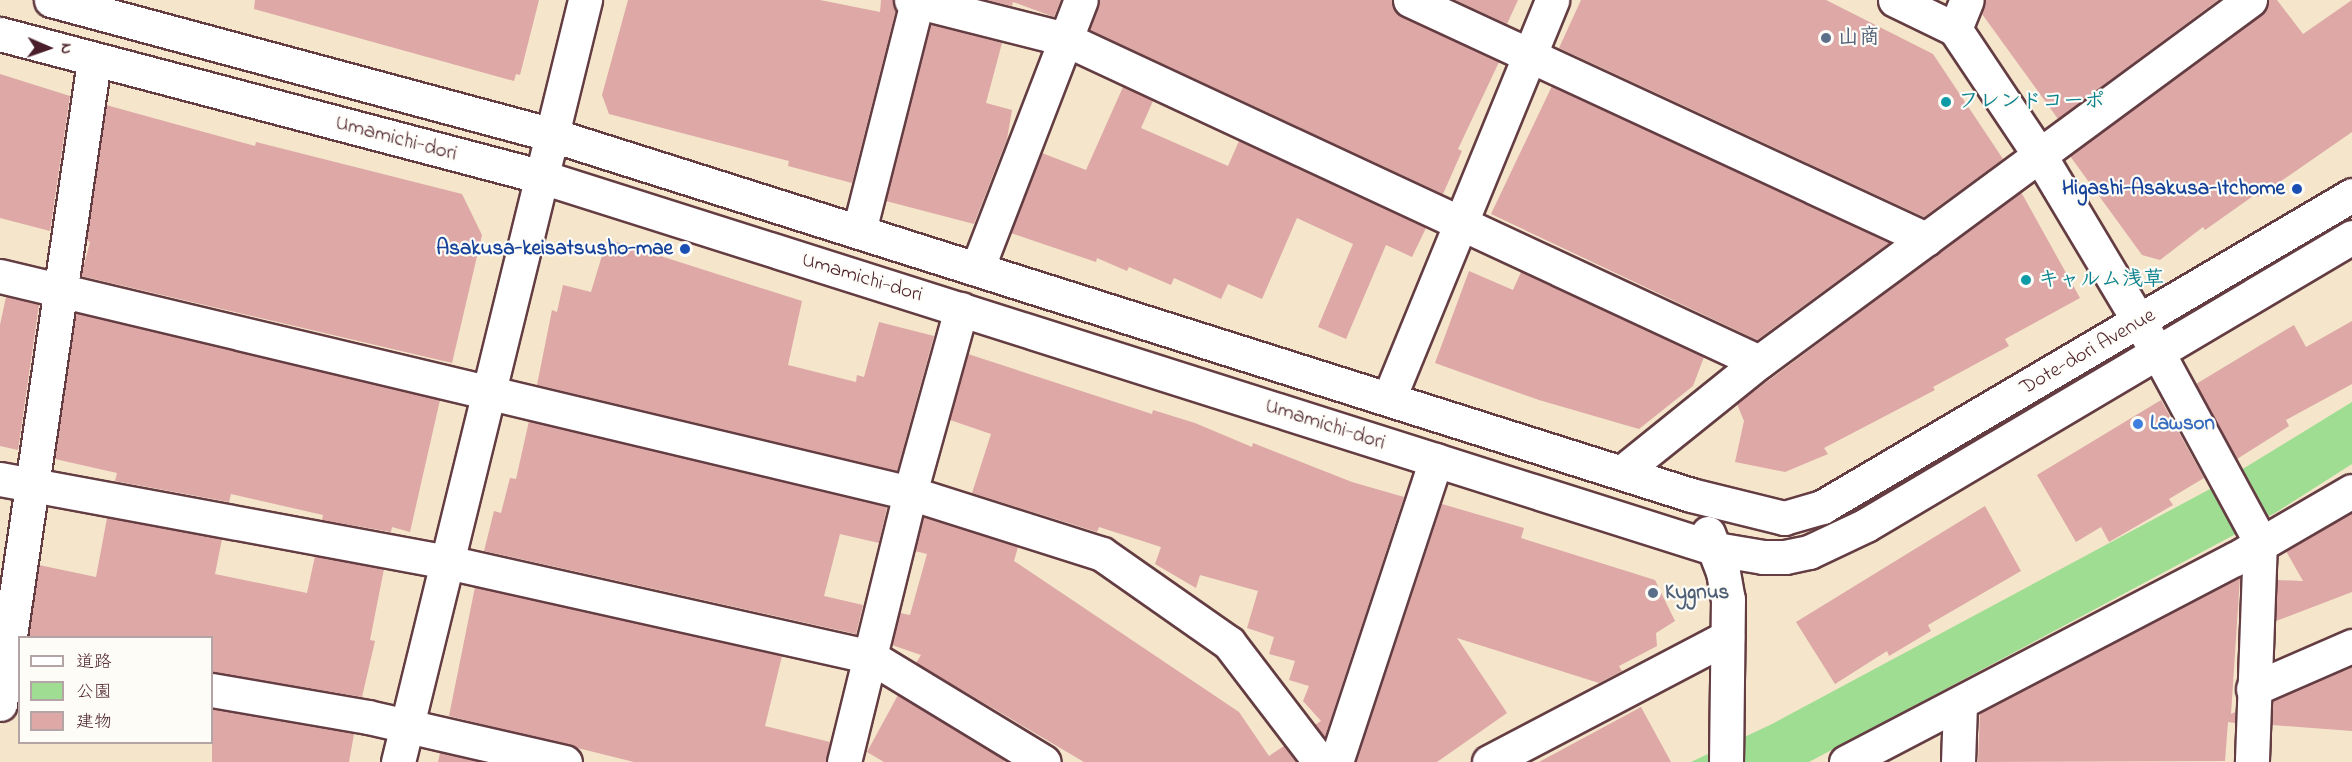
<!DOCTYPE html>
<meta charset="utf-8">
<style>
body{margin:0}
#map{position:relative;width:2352px;height:762px;overflow:hidden;background:#f4e5cb;font-family:"Indie Flower","Klee One",sans-serif}
div>[style]{position:absolute}
[style*='--x']{left:calc(var(--x)*1px);top:calc(var(--y)*1px);width:calc(var(--w)*1px);rotate:calc(var(--a)*1deg)}
.green>*{inset:0;background:#9edd92}
.building>*{inset:0;background:#dda8a6}
.roads{filter:drop-shadow(2px 0 #643d43) drop-shadow(-2px 0 #643d43) drop-shadow(0 2px #643d43) drop-shadow(0 -2px #643d43)}
.minor>*{height:33px;margin:-16.5px;padding:0 16.5px;transform-origin:16.5px;border-radius:16.5px;background:#fff}
.dots>*{width:16px;height:16px;translate:-50% -50%;box-sizing:border-box;border:3px solid #fdfcf7;border-radius:50%}
span{translate:-50% -50%;white-space:nowrap;text-align:center;line-height:1.15;-webkit-text-stroke:4.5px #fdfcf7;paint-order:stroke}
.service-label{font-size:21px;color:#4e5e75;font-weight:700}
.left{translate:0 -50%;text-align:left}
.culture-label{font-size:21px;color:#0d838f;font-weight:700}
.street-label{font-size:21px;color:#4a1f2b}
.transit-label{font-size:21px;color:#164399;font-weight:700}
.right{translate:-100% -50%;text-align:right}
.shop-label{font-size:21px;color:#366cbe;font-weight:700}
.legend{position:absolute;left:18px;top:636px;width:195px;height:108px;box-sizing:border-box;background:#fdfcf7;border:2px solid #b5a4a5;margin:0;padding:8px 10px;list-style:none;font-size:18px;color:#4a1f2b}
.legend li{display:flex;align-items:center;gap:12px;height:30px}
.legend b{width:30px;border:2px solid #b5a4a5}
.north{position:absolute;left:18px;top:18px;width:60px;height:60px;-webkit-text-stroke:4px #fdfcf7;paint-order:stroke;rotate:92deg;font-size:16px;font-weight:700;line-height:24px;text-align:center;color:#4a1f2b}
.north::after{content:'';display:block;margin:auto;width:21px;height:27px;background:#4a1f2b;clip-path:polygon(50% 0,100% 100%,50% 72%,0 100%)}
</style>
<div id="map">
<div class="green">
<div style="clip-path:polygon(2352px 402px,2352px 464px,2275px 513px,1809px 762px,1691px 762px,1770px 725px,2210px 489px)"></div>
</div>
<div class="building">
<div style="clip-path:polygon(255px 0,539px 0,520px 75px,516px 74px,514px 81px,254px 9px)"></div>
<div style="clip-path:polygon(628px 0,820px 0,880px 12px,881px 0,893px 0,896px 10px,852px 183px,788px 166px,789px 161px,609px 114px,602px 95px)"></div>
<div style="clip-path:polygon(987px 0,1061px 0,1054px 17px,1013px 2px,1012px 6px)"></div>
<div style="clip-path:polygon(1099px 0,1392px 0,1402px 17px,1499px 62px,1458px 149px,1462px 151px,1443px 194px,1090px 30px)"></div>
<div style="clip-path:polygon(1455px 0,1518px 0,1507px 24px)"></div>
<div style="clip-path:polygon(1581px 0,1826px 0,1933px 54px,2003px 159px,1924px 217px,1559px 48px)"></div>
<div style="clip-path:polygon(1985px 0,2218px 0,2058px 119px,1982px 14px)"></div>
<div style="clip-path:polygon(2268px 0,2277px 0,2303px 34px,2352px 0,2352px 132px,2258px 197px,2256px 194px,2205px 230px,2203px 227px,2160px 260px,2142px 255px,2070px 156px,2261px 15px)"></div>
<div style="clip-path:polygon(930px 24px,1002px 43px,986px 103px,1012px 110px,1007px 139px,974px 224px,886px 201px)"></div>
<div style="clip-path:polygon(0 74px,70px 96px,50px 231px,0 218px)"></div>
<div style="clip-path:polygon(1552px 86px,1889px 243px,1757px 340px,1491px 214px)"></div>
<div style="clip-path:polygon(1123px 87px,1153px 101px,1141px 128px,1228px 166px,1239px 141px,1426px 228px,1412px 257px,1386px 245px,1346px 339px,1318px 327px,1353px 244px,1297px 218px,1262px 299px,1228px 284px,1221px 299px,1174px 278px,1171px 285px,1129px 267px,1127px 271px,1097px 258px,1096px 262px,1011px 233px,1042px 153px,1086px 170px)"></div>
<div style="clip-path:polygon(106px 105px,255px 146px,256px 142px,462px 194px,482px 235px,452px 363px,81px 276px,90px 242px,87px 241px)"></div>
<div style="clip-path:polygon(2021px 192px,2080px 298px,2005px 339px,2009px 346px,1933px 387px,1935px 390px,1824px 448px,1828px 454px,1785px 472px,1735px 462px,1744px 421px,1737px 404px)"></div>
<div style="clip-path:polygon(607px 239px,802px 301px,788px 365px,856px 382px,857px 375px,864px 377px,879px 322px,934px 336px,897px 471px,537px 385px,552px 310px,557px 312px,563px 285px,591px 292px)"></div>
<div style="clip-path:polygon(1469px 271px,1513px 290px,1521px 272px,1704px 357px,1693px 386px,1639px 429px,1539px 400px,1435px 363px)"></div>
<div style="clip-path:polygon(6px 297px,39px 305px,18px 450px,0 446px,0 325px)"></div>
<div style="clip-path:polygon(76px 313px,440px 400px,410px 532px,392px 527px,391px 532px,322px 520px,323px 515px,231px 494px,229px 502px,115px 481px,117px 473px,55px 459px)"></div>
<div style="clip-path:polygon(2352px 321px,2352px 384px,2286px 420px,2289px 426px,2237px 459px,2196px 384px,2294px 325px,2306px 347px)"></div>
<div style="clip-path:polygon(968px 354px,1152px 414px,1153px 410px,1195px 423px,1252px 447px,1253px 443px,1352px 482px,1404px 497px,1325px 737px,1315px 725px,1321px 721px,1303px 701px,1309px 686px,1289px 680px,1295px 661px,1269px 654px,1274px 637px,1247px 628px,1258px 591px,1200px 575px,1196px 588px,1155px 564px,1161px 547px,1099px 527px,1097px 532px,972px 493px,991px 434px,950px 420px)"></div>
<div style="clip-path:polygon(2161px 400px,2204px 478px,2169px 499px,2173px 505px,2109px 542px,2101px 527px,2076px 542px,2037px 475px)"></div>
<div style="clip-path:polygon(529px 421px,887px 507px,879px 543px,840px 534px,824px 596px,863px 605px,856px 634px,484px 551px,494px 511px,501px 513px,510px 478px,516px 479px)"></div>
<div style="clip-path:polygon(1442px 504px,1524px 528px,1521px 538px,1655px 580px,1675px 621px,1656px 633px,1657px 646px,1619px 666px,1622px 671px,1599px 683px,1457px 638px,1507px 713px,1437px 762px,1356px 762px)"></div>
<div style="clip-path:polygon(1985px 506px,2021px 571px,1928px 625px,1931px 631px,1889px 656px,1887px 651px,1835px 684px,1796px 622px)"></div>
<div style="clip-path:polygon(2352px 513px,2352px 592px,2276px 621px,2277px 580px,2303px 581px,2286px 551px)"></div>
<div style="clip-path:polygon(923px 517px,1018px 547px,1014px 561px,1239px 712px,1269px 756px,1284px 746px,1296px 762px,1084px 762px,916px 663px,921px 655px,892px 645px,900px 613px,910px 615px,927px 554px,915px 551px)"></div>
<div style="clip-path:polygon(107px 518px,222px 539px,215px 574px,307px 593px,315px 556px,384px 569px,370px 640px,375px 641px,362px 697px,212px 672px,212px 638px,29px 638px,39px 565px,96px 577px)"></div>
<div style="clip-path:polygon(2240px 578px,2231px 714px,2235px 712px,2235px 723px,2228px 722px,2225px 761px,1978px 762px,1980px 713px)"></div>
<div style="clip-path:polygon(475px 587px,782px 656px,765px 726px,830px 742px,826px 762px,634px 762px,449px 716px)"></div>
<div style="clip-path:polygon(2352px 667px,2352px 731px,2272px 725px,2273px 701px)"></div>
<div style="clip-path:polygon(898px 695px,1005px 760px,1004px 762px,884px 762px,867px 752px)"></div>
<div style="clip-path:polygon(1641px 707px,1671px 762px,1539px 762px)"></div>
<div style="clip-path:polygon(212px 709px,354px 734px,349px 762px,212px 762px)"></div>
<div style="clip-path:polygon(440px 753px,481px 762px,438px 762px)"></div>
</div>
<div class="roads">
<div class="minor">
<div style="--x:51;--y:0;--w:516;--a:15.06"></div>
<div style="--x:549;--y:134;--w:1198;--a:17.54"></div>
<div style="--x:1691;--y:495;--w:96;--a:13.9"></div>
<div style="--x:1784;--y:518;--w:40;--a:-16"></div>
<div style="--x:1822;--y:507;--w:615;--a:-30.48"></div>
<div style="--x:911;--y:0;--w:159;--a:14.2"></div>
<div style="--x:1065;--y:39;--w:765;--a:24.96"></div>
<div style="--x:1410;--y:0;--w:569;--a:24.85"></div>
<div style="--x:1895;--y:0;--w:67;--a:25.8"></div>
<div style="--x:1955;--y:29;--w:153;--a:56.2"></div>
<div style="--x:2040;--y:156;--w:230;--a:59.1"></div>
<div style="--x:2158;--y:353;--w:214;--a:61.5"></div>
<div style="--x:2260;--y:541;--w:221;--a:92.1"></div>
<div style="--x:1955;--y:29;--w:31;--a:-68"></div>
<div style="--x:0;--y:34;--w:557;--a:14.76"></div>
<div style="--x:539;--y:176;--w:1235;--a:17.58"></div>
<div style="--x:1716;--y:549;--w:48;--a:9.7"></div>
<div style="--x:1763;--y:557;--w:22;--a:0"></div>
<div style="--x:1785;--y:557;--w:25;--a:-12"></div>
<div style="--x:1809;--y:552;--w:63;--a:-25.3"></div>
<div style="--x:1866;--y:525;--w:565;--a:-30.65"></div>
<div style="--x:859;--y:231;--w:237;--a:-75.8"></div>
<div style="--x:977;--y:269;--w:288;--a:-68.9"></div>
<div style="--x:0;--y:276;--w:936;--a:13.41"></div>
<div style="--x:910;--y:493;--w:201;--a:17.6"></div>
<div style="--x:1102;--y:554;--w:155;--a:35"></div>
<div style="--x:1229;--y:643;--w:150;--a:52.6"></div>
<div style="--x:1389;--y:398;--w:430;--a:-67.7"></div>
<div style="--x:1622;--y:472;--w:176;--a:-38.8"></div>
<div style="--x:1759;--y:362;--w:610;--a:-36.4"></div>
<div style="--x:0;--y:479;--w:455;--a:10.5"></div>
<div style="--x:447;--y:562;--w:435;--a:12.6"></div>
<div style="--x:871;--y:657;--w:202;--a:31.3"></div>
<div style="--x:1708;--y:533;--w:42;--a:69"></div>
<div style="--x:1723;--y:572;--w:27;--a:80"></div>
<div style="--x:1728;--y:599;--w:163;--a:90.7"></div>
<div style="--x:2253;--y:689;--w:108;--a:-23.5"></div>
<div style="--x:212;--y:690;--w:158;--a:9.8"></div>
<div style="--x:368;--y:717;--w:202;--a:12.9"></div>
<div style="--x:0;--y:704;--w:650;--a:-81.68"></div>
<div style="--x:398;--y:762;--w:785;--a:-76.21"></div>
<div style="--x:844;--y:762;--w:277;--a:-76.2"></div>
<div style="--x:910;--y:493;--w:191;--a:-74.5"></div>
<div style="--x:1336;--y:762;--w:318;--a:-71.7"></div>
<div style="--x:1489;--y:762;--w:269;--a:-27.7"></div>
<div style="--x:1846;--y:762;--w:439;--a:-27.6"></div>
<div style="--x:2235;--y:559;--w:135;--a:-30.2"></div>
<div style="--x:1958;--y:762;--w:58;--a:-88"></div>
</div>
</div>
<div class="dots">
<div style="left:1826px;top:38px;background:#5c6f8a"></div>
<div style="left:1946px;top:102px;background:#0f9aa8"></div>
<div style="left:2297px;top:189px;background:#1a4fb4"></div>
<div style="left:685px;top:249px;background:#1a4fb4"></div>
<div style="left:2026px;top:280px;background:#0f9aa8"></div>
<div style="left:2138px;top:424px;background:#3f7fe0"></div>
<div style="left:1653px;top:593px;background:#5c6f8a"></div>
</div>
<div class="service-label">
<span class="left" style="left:1838px;top:38px">山商</span>
<span class="left" style="left:1665px;top:593px">Kygnus</span>
</div>
<div class="culture-label">
<span class="left" style="left:1958px;top:102px">フレンドコーポ</span>
<span class="left" style="left:2038px;top:280px">キャルム浅草</span>
</div>
<div class="street-label">
<span style="left:396px;top:139px;rotate:15deg">Umamichi-dori</span>
<span style="left:862px;top:278px;rotate:17deg">Umamichi-dori</span>
<span style="left:2088px;top:352px;rotate:-30deg">Dote-dori Avenue</span>
<span style="left:1325px;top:425px;rotate:18deg">Umamichi-dori</span>
</div>
<div class="transit-label">
<span class="right" style="left:2285px;top:189px">Higashi-Asakusa-Itchome</span>
<span class="right" style="left:673px;top:249px">Asakusa-keisatsusho-mae</span>
</div>
<div class="shop-label">
<span class="left" style="left:2150px;top:424px">Lawson</span>
</div>
<ul class="legend">
<li><b style="height:8px;background:#fff"></b>道路</li>
<li><b style="height:16px;background:#9edd92"></b>公園</li>
<li><b style="height:16px;background:#dda8a6"></b>建物</li>
</ul>
<div class="north">N</div>
</div>
